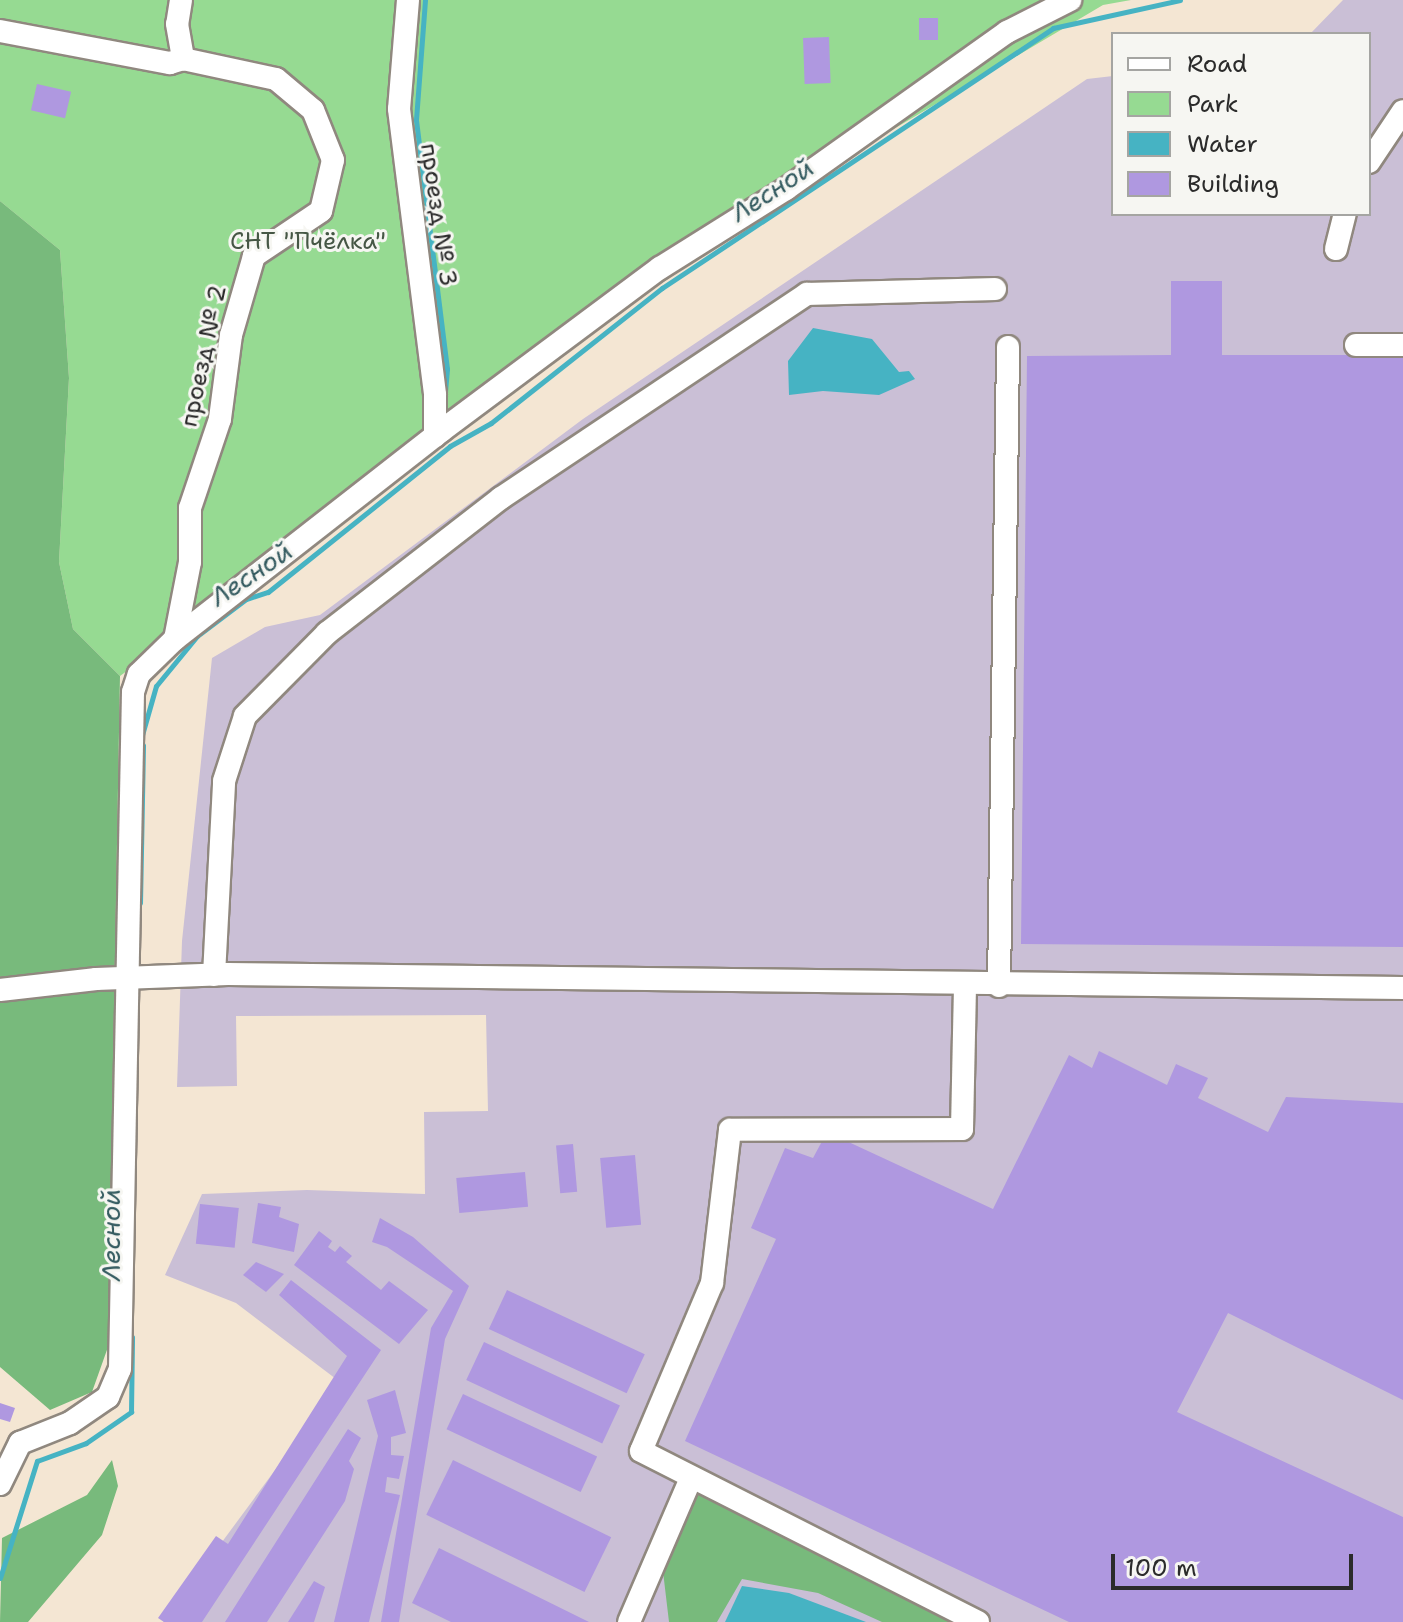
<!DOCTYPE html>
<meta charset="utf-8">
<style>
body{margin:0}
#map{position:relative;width:1403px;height:1622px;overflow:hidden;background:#f4e6d3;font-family:"Shantell Sans",sans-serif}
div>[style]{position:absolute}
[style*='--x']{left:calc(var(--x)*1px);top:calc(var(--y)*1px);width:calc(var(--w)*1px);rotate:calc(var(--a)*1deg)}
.industrial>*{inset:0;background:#cabfd6}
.green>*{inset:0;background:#96da92}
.forest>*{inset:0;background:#78ba7c}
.water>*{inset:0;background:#46b3c3}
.stream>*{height:5px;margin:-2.5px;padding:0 2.5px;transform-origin:2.5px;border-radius:2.5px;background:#46b3c3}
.building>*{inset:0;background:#af98e0;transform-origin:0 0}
.roads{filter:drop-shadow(2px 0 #90887f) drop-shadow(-2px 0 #90887f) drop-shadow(0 2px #90887f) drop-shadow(0 -2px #90887f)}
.minor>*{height:22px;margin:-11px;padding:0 11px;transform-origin:11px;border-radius:11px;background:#fff}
span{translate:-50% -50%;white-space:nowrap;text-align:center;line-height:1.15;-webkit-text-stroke:6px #f6f6f2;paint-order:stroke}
.street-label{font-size:24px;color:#2b2b2b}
.park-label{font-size:24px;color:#465745}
.water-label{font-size:26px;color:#345b60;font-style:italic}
.legend{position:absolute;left:1111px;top:32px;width:260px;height:184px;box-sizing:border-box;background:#f6f6f2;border:2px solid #a5a5a2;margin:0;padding:10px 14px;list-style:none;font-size:24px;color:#2b2b2b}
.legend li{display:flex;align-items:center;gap:16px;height:40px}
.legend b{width:40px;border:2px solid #a5a5a2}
.scale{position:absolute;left:1111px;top:1554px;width:242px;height:36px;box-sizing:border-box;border:4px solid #2b2b2b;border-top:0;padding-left:10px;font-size:24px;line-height:28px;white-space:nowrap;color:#2b2b2b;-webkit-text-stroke:6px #f6f6f2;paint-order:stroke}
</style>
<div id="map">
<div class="industrial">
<div style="clip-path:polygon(1343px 0,1403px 0,1403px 1622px,163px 1622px,340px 1382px,236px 1303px,165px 1275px,202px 1194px,307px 1190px,425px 1194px,424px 1112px,488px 1111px,486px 1015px,236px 1016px,237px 1086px,177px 1087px,182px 941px,212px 658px,265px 627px,320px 615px,583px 419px,1087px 79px,1113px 76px,1113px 214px,1369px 214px,1369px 34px,1310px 34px)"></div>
</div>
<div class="green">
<div style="clip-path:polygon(0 0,1131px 0,1103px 5px,892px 130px,588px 332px,120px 676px,73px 629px,59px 562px,69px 378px,60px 250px,0 201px)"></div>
</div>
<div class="forest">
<div style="clip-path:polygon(0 201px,60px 250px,69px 378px,59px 562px,73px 629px,120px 676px,108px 1347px,92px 1392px,50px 1410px,0 1367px)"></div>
<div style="clip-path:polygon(112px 1460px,118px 1486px,102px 1535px,28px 1622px,0 1622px,2px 1538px,87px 1495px)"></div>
<div style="clip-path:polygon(694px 1490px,960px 1622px,882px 1622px,818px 1593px,742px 1579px,717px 1622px,669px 1622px,662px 1563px)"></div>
</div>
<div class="water">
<div style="clip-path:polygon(813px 328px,872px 339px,899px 372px,909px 371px,915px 379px,879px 395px,823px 391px,789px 395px,788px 361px)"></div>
<div style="clip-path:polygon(742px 1586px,789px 1593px,866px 1622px,725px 1622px)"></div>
</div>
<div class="stream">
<div style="--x:425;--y:0;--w:120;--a:94.3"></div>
<div style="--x:416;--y:120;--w:251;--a:82.9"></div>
<div style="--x:447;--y:369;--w:24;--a:95"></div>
<div style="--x:142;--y:735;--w:51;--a:-74.1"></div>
<div style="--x:156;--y:686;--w:65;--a:-50.6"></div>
<div style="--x:197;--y:636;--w:61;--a:-37.1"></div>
<div style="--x:246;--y:599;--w:23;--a:-18"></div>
<div style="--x:268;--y:592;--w:233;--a:-38.7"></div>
<div style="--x:450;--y:446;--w:47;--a:-29.3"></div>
<div style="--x:491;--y:423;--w:218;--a:-38.3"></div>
<div style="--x:662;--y:288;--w:470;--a:-33.6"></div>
<div style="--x:1053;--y:28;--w:130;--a:-12.4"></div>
<div style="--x:140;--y:903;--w:158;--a:-88.9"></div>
<div style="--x:0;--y:1578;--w:123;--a:-72.5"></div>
<div style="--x:37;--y:1461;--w:52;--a:-20.2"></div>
<div style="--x:86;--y:1443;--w:55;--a:-34.6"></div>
<div style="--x:131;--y:1412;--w:75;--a:-89.2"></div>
</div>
<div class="building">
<div style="left:938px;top:18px;width:22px;height:19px;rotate:90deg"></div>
<div style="left:829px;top:37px;width:46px;height:26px;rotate:88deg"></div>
<div style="left:37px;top:84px;width:35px;height:27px;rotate:13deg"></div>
<div style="clip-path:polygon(1171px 281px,1222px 281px,1222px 355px,1403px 355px,1403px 947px,1021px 944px,1027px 356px,1171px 355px)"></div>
<div style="clip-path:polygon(1099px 1051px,1167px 1085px,1176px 1064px,1208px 1078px,1198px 1098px,1268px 1132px,1286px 1097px,1403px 1103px,1403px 1400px,1228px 1313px,1177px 1412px,1403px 1517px,1403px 1622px,1069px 1622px,685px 1441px,776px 1239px,751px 1228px,785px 1148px,813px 1158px,827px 1132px,993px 1209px,1069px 1055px,1092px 1068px)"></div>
<div style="left:573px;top:1144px;width:48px;height:17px;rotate:85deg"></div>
<div style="left:635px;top:1155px;width:70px;height:35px;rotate:85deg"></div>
<div style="left:525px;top:1172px;width:35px;height:69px;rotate:85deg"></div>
<div style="clip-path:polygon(258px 1203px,281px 1207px,279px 1217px,299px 1224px,294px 1252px,252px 1243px)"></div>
<div style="left:200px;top:1204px;width:39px;height:40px;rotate:6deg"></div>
<div style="clip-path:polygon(380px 1218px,413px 1237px,469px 1286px,445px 1339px,399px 1622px,381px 1622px,431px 1328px,453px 1291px,387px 1247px,372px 1242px)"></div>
<div style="clip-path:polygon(319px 1231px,332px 1241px,328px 1247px,335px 1252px,340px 1246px,352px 1256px,346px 1262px,381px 1290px,389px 1281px,428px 1310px,399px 1344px,294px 1265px)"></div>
<div style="clip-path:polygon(256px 1262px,284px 1274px,266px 1292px,243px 1275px)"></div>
<div style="clip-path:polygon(291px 1280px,381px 1350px,202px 1622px,164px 1622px,158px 1618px,216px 1536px,228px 1544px,347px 1356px,279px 1295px)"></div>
<div style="left:507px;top:1290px;width:152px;height:43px;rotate:25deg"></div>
<div style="left:484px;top:1342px;width:150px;height:42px;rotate:25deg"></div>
<div style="clip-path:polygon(395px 1390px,406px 1433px,391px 1437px,391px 1455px,404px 1456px,399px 1479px,387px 1477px,385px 1492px,400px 1495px,369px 1622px,334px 1622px,378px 1436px,367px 1400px)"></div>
<div style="left:463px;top:1394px;width:148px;height:39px;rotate:25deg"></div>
<div style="clip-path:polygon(0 1403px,15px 1408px,10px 1422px,0 1419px)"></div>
<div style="clip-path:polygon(348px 1429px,361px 1438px,349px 1461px,354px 1469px,345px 1501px,267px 1622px,225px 1622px)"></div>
<div style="left:453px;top:1460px;width:176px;height:61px;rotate:26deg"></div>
<div style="clip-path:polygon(439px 1548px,589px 1622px,451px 1622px,412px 1603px)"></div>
<div style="clip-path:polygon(314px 1581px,325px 1587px,314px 1622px,288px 1622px)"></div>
</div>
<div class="roads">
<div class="minor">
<div style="--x:181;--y:0;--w:24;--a:99"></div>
<div style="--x:177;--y:24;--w:36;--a:80"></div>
<div style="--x:408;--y:0;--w:109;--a:94.7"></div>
<div style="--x:399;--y:109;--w:288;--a:82.8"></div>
<div style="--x:435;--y:395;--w:41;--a:90"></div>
<div style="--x:0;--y:31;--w:173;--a:10.7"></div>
<div style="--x:170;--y:63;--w:14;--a:-17"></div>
<div style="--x:183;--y:59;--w:95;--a:12.1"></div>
<div style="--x:276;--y:79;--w:48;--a:40"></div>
<div style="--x:313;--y:110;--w:54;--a:68.2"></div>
<div style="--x:333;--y:160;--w:52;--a:103.2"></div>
<div style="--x:321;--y:211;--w:81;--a:146.1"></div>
<div style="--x:254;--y:256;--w:82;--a:106.2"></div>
<div style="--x:231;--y:335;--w:85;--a:97.5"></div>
<div style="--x:220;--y:419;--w:94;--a:108.6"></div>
<div style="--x:190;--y:508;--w:54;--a:90"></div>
<div style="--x:190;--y:562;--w:78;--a:101"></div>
<div style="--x:1369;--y:162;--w:61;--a:-56.3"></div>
<div style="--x:1336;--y:249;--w:36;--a:-76"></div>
<div style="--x:1356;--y:345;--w:47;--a:0"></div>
<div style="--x:214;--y:975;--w:194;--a:-87"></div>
<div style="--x:224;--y:781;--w:68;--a:-72.1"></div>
<div style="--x:245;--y:716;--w:117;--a:-45.3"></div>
<div style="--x:327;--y:633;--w:220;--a:-37.8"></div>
<div style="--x:501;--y:498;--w:368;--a:-33.7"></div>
<div style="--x:807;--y:294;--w:188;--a:-1.5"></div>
<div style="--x:965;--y:986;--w:143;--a:91.2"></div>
<div style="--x:962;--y:1129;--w:232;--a:179.8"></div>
<div style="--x:730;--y:1130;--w:154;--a:96.7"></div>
<div style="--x:712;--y:1283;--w:182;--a:112.9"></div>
<div style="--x:641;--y:1451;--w:378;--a:26.9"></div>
<div style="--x:999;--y:986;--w:639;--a:-89.19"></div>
<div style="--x:0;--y:990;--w:97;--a:-6.5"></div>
<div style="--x:96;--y:979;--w:132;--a:-2.2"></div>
<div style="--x:228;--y:974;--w:1175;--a:0.68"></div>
<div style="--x:0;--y:1484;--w:46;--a:-64"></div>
<div style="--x:20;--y:1443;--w:54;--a:-21.8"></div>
<div style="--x:70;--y:1423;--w:46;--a:-34.4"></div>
<div style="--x:108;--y:1397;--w:30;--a:-67"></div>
<div style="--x:120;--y:1369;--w:677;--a:-88.9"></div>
<div style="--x:133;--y:692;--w:19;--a:-72"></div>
<div style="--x:139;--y:674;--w:50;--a:-44.2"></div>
<div style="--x:175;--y:639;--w:338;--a:-38"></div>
<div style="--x:441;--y:431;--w:273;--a:-36.7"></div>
<div style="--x:660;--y:268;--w:149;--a:-32.1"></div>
<div style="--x:786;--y:189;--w:271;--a:-35.4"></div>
<div style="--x:1007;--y:32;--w:71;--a:-26.9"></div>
<div style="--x:629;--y:1622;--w:157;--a:-66.7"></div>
</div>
</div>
<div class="street-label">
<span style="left:438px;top:215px;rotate:82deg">проезд № 3</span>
<span style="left:204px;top:356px;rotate:-78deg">проезд № 2</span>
</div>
<div class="park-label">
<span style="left:308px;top:242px">СНТ "Пчёлка"</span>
</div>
<div class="water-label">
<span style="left:772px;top:190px;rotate:-33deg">Лесной</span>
<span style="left:251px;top:574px;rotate:-34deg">Лесной</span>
<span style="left:111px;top:1235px;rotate:-90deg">Лесной</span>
</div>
<ul class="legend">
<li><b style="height:10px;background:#fff"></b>Road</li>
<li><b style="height:22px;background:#96da92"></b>Park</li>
<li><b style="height:22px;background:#46b3c3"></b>Water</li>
<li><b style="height:22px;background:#af98e0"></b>Building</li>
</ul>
<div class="scale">100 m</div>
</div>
